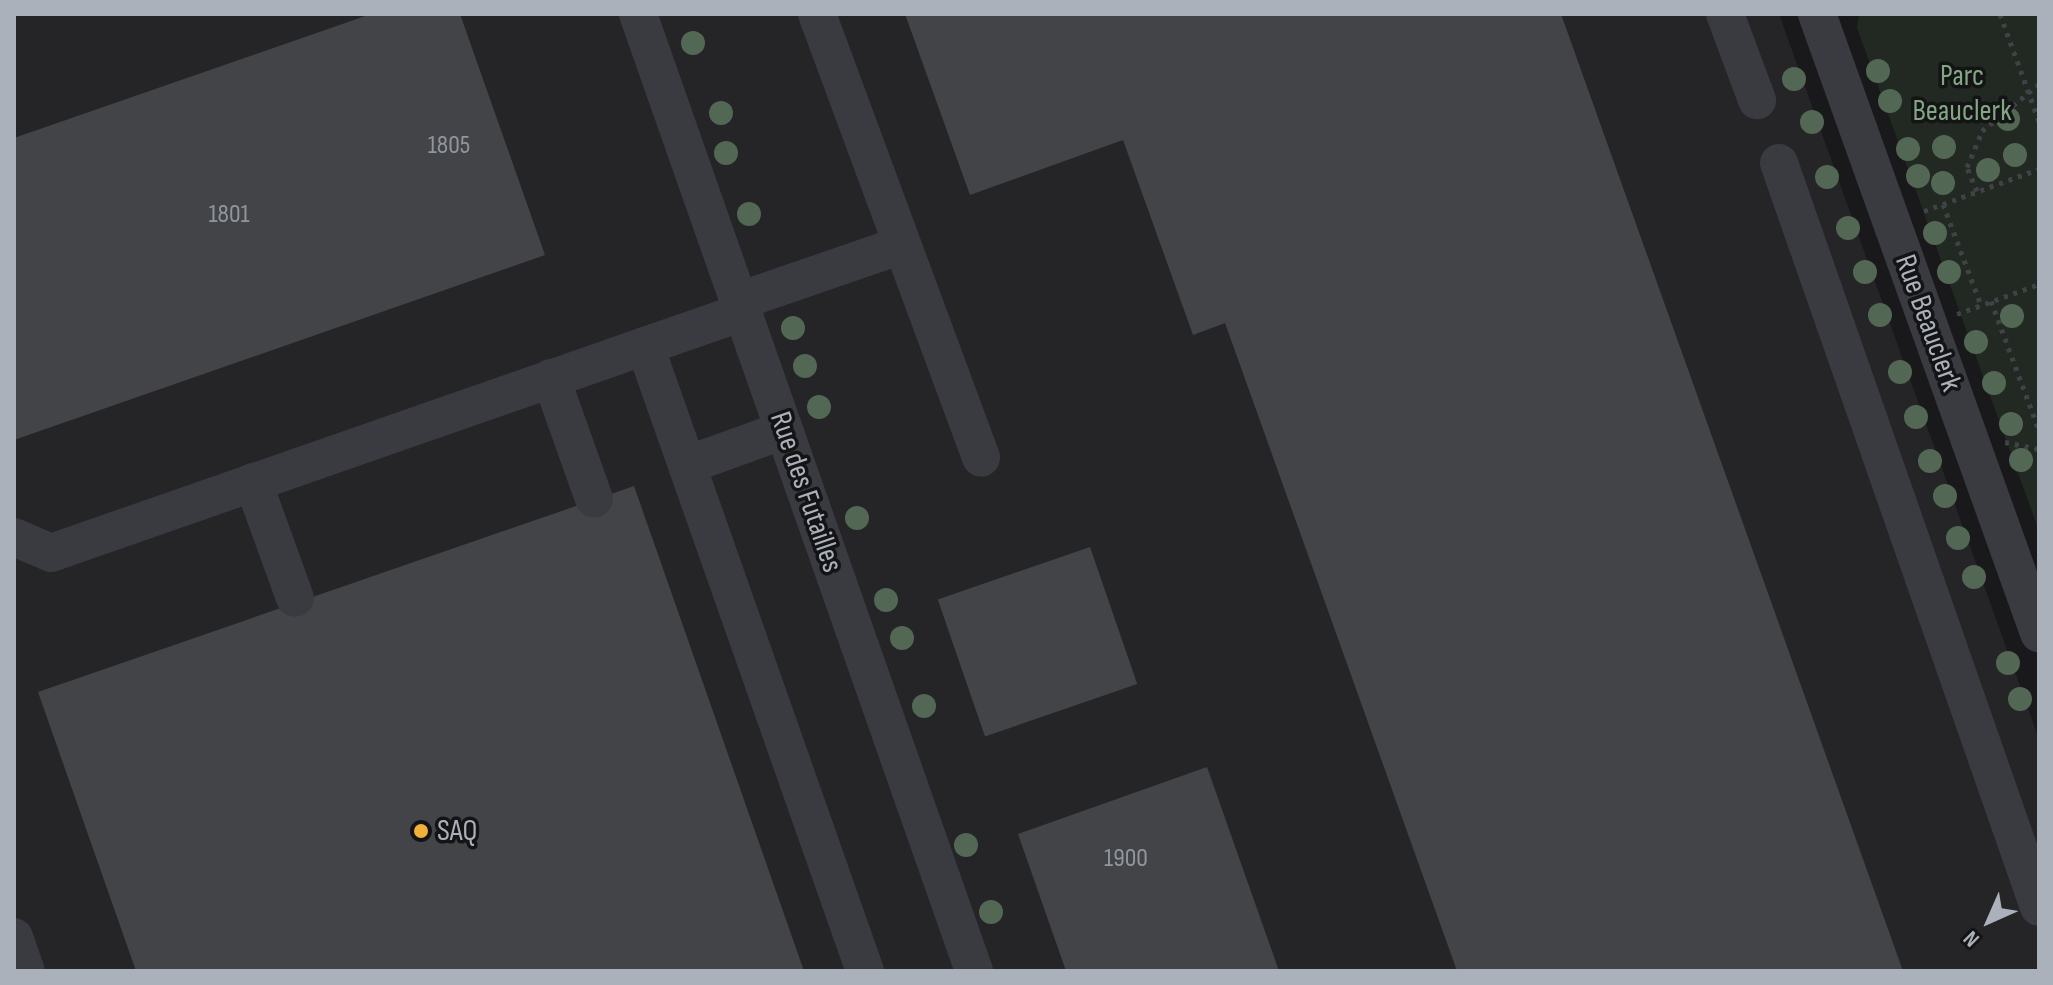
<!DOCTYPE html>
<style>
body{margin:0}
#map{position:relative;width:2053px;height:985px;overflow:hidden;background:#19191b;font-family:"Sofia Sans Condensed",sans-serif}
div>[style]{position:absolute}
[style*='--x']{left:calc(var(--x)*1px);top:calc(var(--y)*1px);width:calc(var(--w)*1px);rotate:calc(var(--a)*1deg)}
.built>*{inset:0;background:#252528}
.green>*{inset:0;background:#212922}
.building>*{inset:0;background:#434448;transform-origin:0 0}
.path>*{height:5px;margin-top:-2.5px;transform-origin:0;background:repeating-linear-gradient(90deg,#404247 0 4px,transparent 0 10px)}
.minor>*{height:38px;margin:-19px;padding:0 19px;transform-origin:19px;border-radius:19px;background:#3a3b40}
.trees>*{width:24px;height:24px;margin:-12px;border-radius:50%;background:#536755}
.dots>*{width:22px;height:22px;translate:-50% -50%;box-sizing:border-box;border:4px solid #141416;border-radius:50%}
span{translate:-50% -50%;white-space:nowrap;text-align:center;line-height:1.15;-webkit-text-stroke:7px #141416;paint-order:stroke}
.number-label{font-size:26px;color:#91969e}
.number-label span{-webkit-text-stroke-width:0}
.park-label{font-size:30px;color:#83a684}
.street-label{font-size:30px;color:#abb1bb}
.poi-label{font-size:30px;color:#abb1bb}
.left{translate:0 -50%;text-align:left}
.frame{position:absolute;inset:0;border:16px solid #abb1bb;pointer-events:none}
.north{position:absolute;left:1949px;top:881px;width:80px;height:80px;-webkit-text-stroke:6px #141416;paint-order:stroke;rotate:225deg;font-size:22px;font-weight:700;line-height:32px;text-align:center;color:#abb1bb}
.north::after{content:'';display:block;margin:auto;width:28px;height:36px;background:#abb1bb;clip-path:polygon(50% 0,100% 100%,50% 72%,0 100%)}
</style>
<div id="map">
<div class="built">
<div style="clip-path:polygon(14px 14px,1779px 14px,2039px 739px,2039px 971px,14px 971px)"></div>
</div>
<div class="green">
<div style="clip-path:polygon(1859px 14px,2039px 14px,2039px 531px,1857px 28px)"></div>
</div>
<div class="building">
<div style="clip-path:polygon(371px 14px,460px 14px,545px 255px,14px 440px,14px 138px)"></div>
<div style="clip-path:polygon(905px 14px,1561px 14px,1903px 971px,1457px 971px,1225px 323px,1193px 335px,1123px 140px,970px 195px)"></div>
<div style="clip-path:polygon(634px 486px,804px 971px,136px 971px,38px 692px)"></div>
<div style="left:1090px;top:547px;width:145px;height:161px;rotate:71deg"></div>
<div style="clip-path:polygon(1207px 767px,1279px 971px,1066px 971px,1018px 834px)"></div>
</div>
<div class="path">
<div style="--x:2000;--y:14;--w:114;--a:70"></div>
<div style="--x:1977;--y:191;--w:26;--a:-113"></div>
<div style="--x:1967;--y:167;--w:39;--a:-67"></div>
<div style="--x:1982;--y:131;--w:74;--a:-39.5"></div>
<div style="--x:1943;--y:204;--w:108;--a:69.4"></div>
<div style="--x:1924;--y:211;--w:122;--a:-20.1"></div>
<div style="--x:1991;--y:301;--w:138;--a:69.6"></div>
<div style="--x:1957;--y:314;--w:87;--a:-20.1"></div>
<div style="--x:2005;--y:442;--w:35;--a:12"></div>
</div>
<div class="minor">
<div style="--x:638;--y:14;--w:1014;--a:70.65"></div>
<div style="--x:817;--y:14;--w:473;--a:69.7"></div>
<div style="--x:1725;--y:14;--w:92;--a:69.6"></div>
<div style="--x:1817;--y:14;--w:658;--a:70.27"></div>
<div style="--x:1779;--y:163;--w:788;--a:70.74"></div>
<div style="--x:739;--y:301;--w:172;--a:-19"></div>
<div style="--x:743;--y:312;--w:104;--a:160.9"></div>
<div style="--x:645;--y:346;--w:663;--a:70.61"></div>
<div style="--x:551;--y:378;--w:128;--a:70.4"></div>
<div style="--x:687;--y:465;--w:103;--a:-19.8"></div>
<div style="--x:253;--y:482;--w:123;--a:70.1"></div>
<div style="--x:14;--y:537;--w:40;--a:23.4"></div>
<div style="--x:51;--y:553;--w:629;--a:-19.21"></div>
<div style="--x:14;--y:937;--w:36;--a:71"></div>
</div>
<div class="trees">
<div style="left:693px;top:43px"></div>
<div style="left:1878px;top:71px"></div>
<div style="left:1794px;top:79px"></div>
<div style="left:1890px;top:101px"></div>
<div style="left:721px;top:113px"></div>
<div style="left:2008px;top:119px"></div>
<div style="left:1812px;top:122px"></div>
<div style="left:1944px;top:147px"></div>
<div style="left:1908px;top:149px"></div>
<div style="left:726px;top:153px"></div>
<div style="left:2015px;top:155px"></div>
<div style="left:1988px;top:170px"></div>
<div style="left:1918px;top:176px"></div>
<div style="left:1827px;top:177px"></div>
<div style="left:1943px;top:183px"></div>
<div style="left:749px;top:214px"></div>
<div style="left:1848px;top:228px"></div>
<div style="left:1935px;top:233px"></div>
<div style="left:1865px;top:272px"></div>
<div style="left:1949px;top:272px"></div>
<div style="left:1880px;top:315px"></div>
<div style="left:2012px;top:316px"></div>
<div style="left:793px;top:328px"></div>
<div style="left:1976px;top:342px"></div>
<div style="left:805px;top:366px"></div>
<div style="left:1900px;top:372px"></div>
<div style="left:1994px;top:383px"></div>
<div style="left:819px;top:407px"></div>
<div style="left:1916px;top:417px"></div>
<div style="left:2011px;top:424px"></div>
<div style="left:2021px;top:460px"></div>
<div style="left:1930px;top:461px"></div>
<div style="left:1945px;top:496px"></div>
<div style="left:857px;top:518px"></div>
<div style="left:1958px;top:538px"></div>
<div style="left:1974px;top:577px"></div>
<div style="left:886px;top:600px"></div>
<div style="left:902px;top:638px"></div>
<div style="left:2008px;top:663px"></div>
<div style="left:2020px;top:699px"></div>
<div style="left:924px;top:706px"></div>
<div style="left:966px;top:845px"></div>
<div style="left:991px;top:912px"></div>
</div>
<div class="dots">
<div style="left:421px;top:831px;background:#f3b039"></div>
</div>
<div class="number-label">
<span style="left:449px;top:146px">1805</span>
<span style="left:229px;top:215px">1801</span>
<span style="left:1126px;top:859px">1900</span>
</div>
<div class="park-label">
<span style="left:1962px;top:93px">Parc<br>Beauclerk</span>
</div>
<div class="street-label">
<span style="left:1928px;top:323px;rotate:70deg">Rue Beauclerk</span>
<span style="left:806px;top:492px;rotate:71deg">Rue des Futailles</span>
</div>
<div class="poi-label">
<span class="left" style="left:437px;top:831px">SAQ</span>
</div>
<div class="frame"></div>
<div class="north">N</div>
</div>
